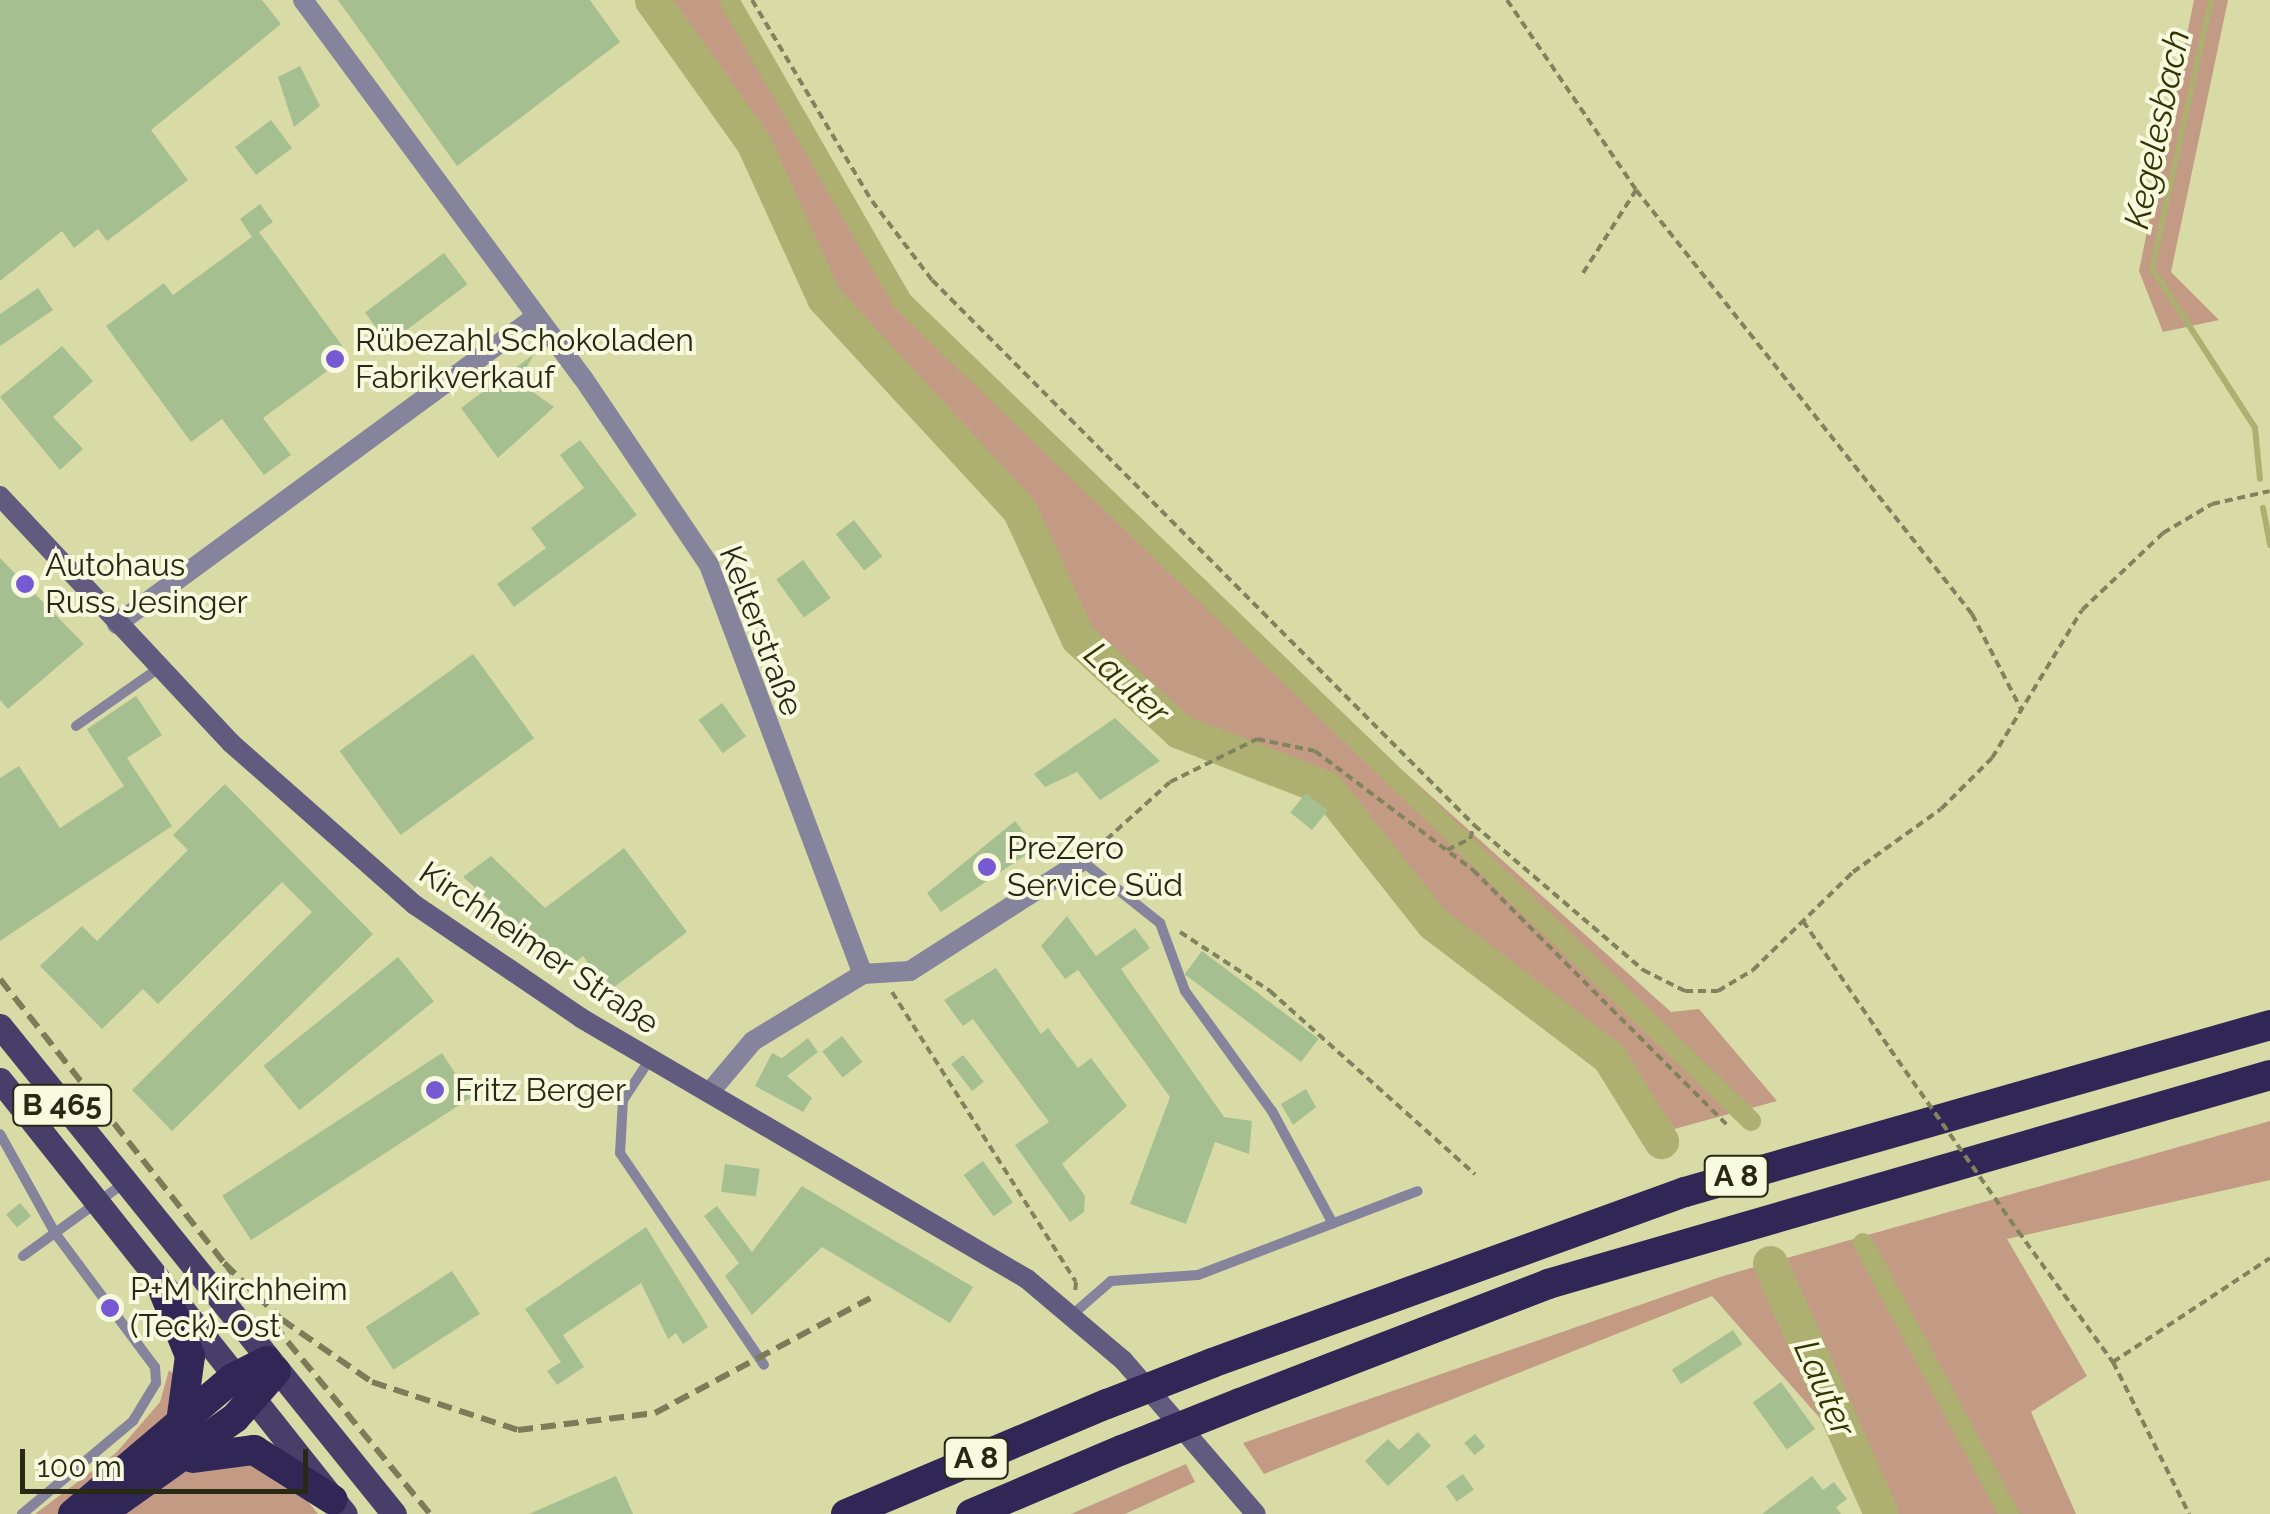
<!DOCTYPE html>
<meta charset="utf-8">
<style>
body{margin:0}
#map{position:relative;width:2270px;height:1514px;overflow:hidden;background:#d8dba6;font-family:Raleway,sans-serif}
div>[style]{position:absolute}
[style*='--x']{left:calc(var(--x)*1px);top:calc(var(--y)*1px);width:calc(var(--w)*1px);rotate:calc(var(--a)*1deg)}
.green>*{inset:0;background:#c39a84}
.stream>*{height:6px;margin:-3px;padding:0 3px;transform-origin:3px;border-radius:3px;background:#adb071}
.canal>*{height:20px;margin:-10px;padding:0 10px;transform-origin:10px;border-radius:10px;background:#adb071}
.river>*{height:35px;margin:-17.5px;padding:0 17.5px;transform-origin:17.5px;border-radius:17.5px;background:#adb071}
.building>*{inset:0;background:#a6bf90;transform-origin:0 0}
.path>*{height:4px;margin-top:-2px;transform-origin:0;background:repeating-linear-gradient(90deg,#81835e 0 8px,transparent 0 13px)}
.lane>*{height:10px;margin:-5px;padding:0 5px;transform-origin:5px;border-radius:5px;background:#86839c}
.street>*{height:20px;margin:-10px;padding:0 10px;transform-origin:10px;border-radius:10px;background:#86839c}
.secondary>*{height:20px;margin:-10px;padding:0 10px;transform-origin:10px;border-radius:10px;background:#615b7f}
.primary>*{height:25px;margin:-12.5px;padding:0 12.5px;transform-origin:12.5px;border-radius:12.5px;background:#473f6a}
.highway>*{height:30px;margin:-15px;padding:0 15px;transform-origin:15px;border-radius:15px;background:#312757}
.rail>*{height:6px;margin-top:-3px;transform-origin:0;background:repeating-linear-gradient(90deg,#7b7d59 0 15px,transparent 0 23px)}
.path-bridge>*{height:4px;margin-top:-2px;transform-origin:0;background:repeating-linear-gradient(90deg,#81835e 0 8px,transparent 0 13px)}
.highway-bridge>*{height:30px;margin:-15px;padding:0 15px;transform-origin:15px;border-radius:15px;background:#312757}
.dots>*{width:28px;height:28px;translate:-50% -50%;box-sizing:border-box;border:5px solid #f8fadf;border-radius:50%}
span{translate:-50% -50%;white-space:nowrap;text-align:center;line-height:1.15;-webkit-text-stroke:8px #f8fadf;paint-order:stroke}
.shield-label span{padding:2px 8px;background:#f8fadf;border:2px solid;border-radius:8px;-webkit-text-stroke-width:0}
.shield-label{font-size:30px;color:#282914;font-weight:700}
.poi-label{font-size:32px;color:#282914}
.left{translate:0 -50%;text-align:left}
.street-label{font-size:32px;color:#282914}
.water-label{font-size:35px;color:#333400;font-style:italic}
.scale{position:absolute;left:20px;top:1449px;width:288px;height:45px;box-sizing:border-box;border:5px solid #282914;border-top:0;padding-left:12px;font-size:30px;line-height:35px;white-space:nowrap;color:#282914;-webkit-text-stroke:8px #f8fadf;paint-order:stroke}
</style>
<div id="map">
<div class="green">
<div style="clip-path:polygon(647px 0,738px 0,910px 296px,1401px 769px,1671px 1012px,1699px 1009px,1777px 1101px,1641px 1138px,1597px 1060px,1431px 936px,1321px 794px,1175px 740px,1070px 646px,1011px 513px,818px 304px,749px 145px)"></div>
<div style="clip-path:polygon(2194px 0,2228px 0,2171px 272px,2219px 320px,2163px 332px,2139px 271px)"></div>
<div style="clip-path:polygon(2270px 1121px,2270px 1180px,2007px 1239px,2087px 1376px,2031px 1412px,2076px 1514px,1885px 1514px,1872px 1477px,1712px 1296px,1264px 1474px,1243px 1443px,1723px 1276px)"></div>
<div style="clip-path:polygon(169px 1370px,182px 1381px,168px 1419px,64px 1514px,35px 1514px,116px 1453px,160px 1402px)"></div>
<div style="clip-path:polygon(236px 1453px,286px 1474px,318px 1514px,113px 1514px,174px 1472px)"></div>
<div style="clip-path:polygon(1186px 1464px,1195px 1482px,1125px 1514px,1071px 1514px)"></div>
</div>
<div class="stream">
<div style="--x:2211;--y:0;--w:274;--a:102.4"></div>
<div style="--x:2152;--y:268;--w:190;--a:57.2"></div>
<div style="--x:2255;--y:428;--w:51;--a:84.4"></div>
<div style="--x:2263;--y:508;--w:38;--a:79"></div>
</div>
<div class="canal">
<div style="--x:729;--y:0;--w:349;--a:60.1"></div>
<div style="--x:903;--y:302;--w:1179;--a:44"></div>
<div style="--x:1863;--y:1243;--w:308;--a:61.7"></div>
</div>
<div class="river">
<div style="--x:652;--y:0;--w:174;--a:54.6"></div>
<div style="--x:753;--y:142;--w:171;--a:65.5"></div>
<div style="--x:824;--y:298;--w:287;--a:47.3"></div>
<div style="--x:1019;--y:509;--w:142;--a:65.4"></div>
<div style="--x:1078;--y:638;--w:137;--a:42.6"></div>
<div style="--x:1179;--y:731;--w:158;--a:21.2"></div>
<div style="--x:1326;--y:788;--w:172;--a:51.6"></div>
<div style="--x:1433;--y:923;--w:221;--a:37.3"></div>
<div style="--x:1609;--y:1057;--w:99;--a:58.2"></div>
<div style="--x:1770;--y:1263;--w:274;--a:66.1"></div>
</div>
<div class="building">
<div style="clip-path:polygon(0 0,262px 0,281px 24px,151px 130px,188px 180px,107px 241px,98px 229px,74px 248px,62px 231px,0 281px)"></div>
<div style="clip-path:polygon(338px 0,590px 0,620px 42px,457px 166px)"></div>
<div style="clip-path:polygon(300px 66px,320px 106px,294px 127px,278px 77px)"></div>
<div style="left:271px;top:120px;width:35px;height:45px;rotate:53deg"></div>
<div style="clip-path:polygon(260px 204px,273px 222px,259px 232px,349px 355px,263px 418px,291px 455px,264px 475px,222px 419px,191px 442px,106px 326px,164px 283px,173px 295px,252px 237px,240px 219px)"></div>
<div style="left:444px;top:253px;width:39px;height:99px;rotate:53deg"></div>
<div style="clip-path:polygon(38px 288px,53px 310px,0 346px,0 314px)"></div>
<div style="clip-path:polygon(62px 346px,93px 381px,53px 417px,83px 449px,60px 470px,0 397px)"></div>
<div style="clip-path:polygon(534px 354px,519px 382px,554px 407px,498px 458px,461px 408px)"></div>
<div style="clip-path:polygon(580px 440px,637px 515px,514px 607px,497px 584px,546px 548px,531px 528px,584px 488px,560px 455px)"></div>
<div style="left:854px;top:520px;width:46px;height:23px;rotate:52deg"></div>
<div style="clip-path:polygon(0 558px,84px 644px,8px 709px,0 700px)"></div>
<div style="left:803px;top:560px;width:47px;height:33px;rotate:54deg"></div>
<div style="left:473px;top:654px;width:104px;height:165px;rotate:54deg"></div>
<div style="clip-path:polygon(136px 696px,162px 735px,127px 758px,172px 826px,0 941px,0 778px,19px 766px,60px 828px,124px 786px,87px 729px)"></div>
<div style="left:722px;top:703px;width:41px;height:29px;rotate:54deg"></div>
<div style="clip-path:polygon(1115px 718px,1160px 761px,1100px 800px,1077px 772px,1045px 787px,1034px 774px)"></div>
<div style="clip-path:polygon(225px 784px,373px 934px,172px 1131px,132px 1090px,312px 912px,282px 882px,158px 1004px,143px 989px,102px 1029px,40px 966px,82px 926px,97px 941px,188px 850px,173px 835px)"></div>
<div style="left:1306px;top:793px;width:28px;height:25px;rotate:39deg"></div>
<div style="clip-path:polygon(1015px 821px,1036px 848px,941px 912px,927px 893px)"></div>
<div style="clip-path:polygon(624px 848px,687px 932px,609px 991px,583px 956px,571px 966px,557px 948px,549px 952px,463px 877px,491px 856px,545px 908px)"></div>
<div style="clip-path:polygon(1067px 916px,1096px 956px,1135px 928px,1150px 948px,1121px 969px,1224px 1117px,1252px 1121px,1249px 1154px,1215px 1142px,1186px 1224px,1130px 1204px,1170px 1097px,1078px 970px,1065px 979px,1041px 946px)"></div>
<div style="left:1202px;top:951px;width:146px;height:29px;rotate:37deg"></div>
<div style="left:398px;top:957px;width:57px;height:173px;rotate:51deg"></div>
<div style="clip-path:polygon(996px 968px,1041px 1034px,1048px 1028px,1078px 1068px,1091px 1058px,1127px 1106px,1062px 1164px,1085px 1196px,1084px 1212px,1070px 1222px,1015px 1145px,1049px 1122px,973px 1019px,963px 1026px,944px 1000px)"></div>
<div style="left:842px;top:1036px;width:33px;height:25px;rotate:52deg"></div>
<div style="clip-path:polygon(808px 1038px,818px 1052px,787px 1076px,812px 1098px,803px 1112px,755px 1086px,772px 1053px,782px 1058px)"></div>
<div style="left:442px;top:1053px;width:53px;height:262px;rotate:57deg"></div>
<div style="left:963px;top:1055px;width:34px;height:15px;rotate:52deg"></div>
<div style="clip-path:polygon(1306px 1089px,1316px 1107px,1293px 1125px,1281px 1104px)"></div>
<div style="left:983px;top:1161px;width:51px;height:24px;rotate:54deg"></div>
<div style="left:725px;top:1164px;width:35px;height:28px;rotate:8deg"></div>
<div style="clip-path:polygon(802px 1186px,973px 1287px,950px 1323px,822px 1247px,752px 1315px,725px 1276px,739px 1263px,704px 1216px,717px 1206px,752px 1252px)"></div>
<div style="left:20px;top:1203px;width:17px;height:18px;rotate:50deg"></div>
<div style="clip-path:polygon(646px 1227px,708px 1327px,683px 1344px,676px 1333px,668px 1339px,641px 1283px,563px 1335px,584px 1367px,557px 1385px,547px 1371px,561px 1362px,525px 1309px)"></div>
<div style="left:452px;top:1271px;width:51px;height:103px;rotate:57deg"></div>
<div style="left:1733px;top:1330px;width:17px;height:73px;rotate:57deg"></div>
<div style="left:1781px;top:1382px;width:58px;height:35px;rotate:54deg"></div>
<div style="clip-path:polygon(1418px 1432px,1431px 1446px,1388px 1486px,1365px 1461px,1388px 1439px,1399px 1450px)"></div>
<div style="left:1475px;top:1434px;width:16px;height:14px;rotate:50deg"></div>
<div style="left:1463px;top:1474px;width:19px;height:21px;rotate:55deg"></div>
<div style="clip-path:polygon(616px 1476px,633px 1514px,529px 1514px)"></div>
<div style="clip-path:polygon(1812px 1476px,1823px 1490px,1834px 1482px,1847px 1499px,1836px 1507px,1841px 1514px,1762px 1514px)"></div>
</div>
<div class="path">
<div style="--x:752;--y:0;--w:234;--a:59.2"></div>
<div style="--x:872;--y:201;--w:99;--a:52.8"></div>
<div style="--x:932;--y:280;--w:769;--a:45.16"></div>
<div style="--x:1474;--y:825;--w:223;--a:40.6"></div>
<div style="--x:1643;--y:970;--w:47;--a:26.6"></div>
<div style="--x:1685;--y:991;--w:33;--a:0"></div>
<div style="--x:1718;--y:991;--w:41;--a:-31"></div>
<div style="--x:1753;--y:970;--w:140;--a:-44.4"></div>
<div style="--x:1853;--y:872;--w:108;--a:-35.6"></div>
<div style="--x:1941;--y:809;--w:72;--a:-45"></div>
<div style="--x:1992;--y:758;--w:173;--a:-58.7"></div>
<div style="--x:2082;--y:610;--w:112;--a:-43.5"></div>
<div style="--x:2163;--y:533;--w:57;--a:-30.6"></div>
<div style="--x:2212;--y:504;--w:59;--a:-12.6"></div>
<div style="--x:1507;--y:0;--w:230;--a:55.8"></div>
<div style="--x:1636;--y:190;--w:541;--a:51.6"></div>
<div style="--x:1972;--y:614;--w:107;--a:62.7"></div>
<div style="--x:1583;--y:273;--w:98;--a:-57.4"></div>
<div style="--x:1097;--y:848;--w:98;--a:-42.1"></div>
<div style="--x:1170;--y:782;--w:97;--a:-26.3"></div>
<div style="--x:1257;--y:739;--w:59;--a:11.7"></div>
<div style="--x:1315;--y:751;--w:198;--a:37"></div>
<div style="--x:1473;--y:870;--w:363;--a:45.1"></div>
<div style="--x:1447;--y:850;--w:25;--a:-26"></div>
<div style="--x:1470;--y:839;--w:15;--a:-74"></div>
<div style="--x:1803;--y:921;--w:155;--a:55.8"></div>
<div style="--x:1180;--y:932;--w:108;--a:33.2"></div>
<div style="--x:1270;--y:991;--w:275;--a:41.8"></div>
<div style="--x:892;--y:992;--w:343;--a:57.6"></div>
<div style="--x:1076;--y:1282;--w:12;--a:95"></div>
<div style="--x:2018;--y:1231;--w:162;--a:54.1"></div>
<div style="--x:2113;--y:1362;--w:170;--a:63.4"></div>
<div style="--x:2113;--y:1362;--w:188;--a:-33.5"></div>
</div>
<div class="lane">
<div style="--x:76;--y:726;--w:101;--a:-34.9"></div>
<div style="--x:1082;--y:861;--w:100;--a:38.5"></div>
<div style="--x:1160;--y:923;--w:72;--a:69.8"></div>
<div style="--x:1185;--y:991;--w:148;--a:54.1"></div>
<div style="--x:1272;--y:1111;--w:128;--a:61.6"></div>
<div style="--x:650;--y:1059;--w:49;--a:123.4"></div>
<div style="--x:623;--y:1100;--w:53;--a:93.2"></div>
<div style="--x:620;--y:1153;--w:256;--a:55.8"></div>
<div style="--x:0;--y:1134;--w:113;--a:60.9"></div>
<div style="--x:55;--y:1233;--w:167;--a:53.3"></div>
<div style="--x:155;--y:1367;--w:16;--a:86"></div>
<div style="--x:156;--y:1383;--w:44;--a:121.2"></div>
<div style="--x:133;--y:1421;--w:145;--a:140"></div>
<div style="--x:23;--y:1256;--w:123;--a:-35.8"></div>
<div style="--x:1073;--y:1314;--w:50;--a:-41"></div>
<div style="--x:1111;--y:1281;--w:87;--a:-3.9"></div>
<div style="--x:1198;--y:1275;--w:235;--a:-20.9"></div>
</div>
<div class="street">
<div style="--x:303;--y:0;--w:470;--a:53.5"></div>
<div style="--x:583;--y:378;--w:225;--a:56"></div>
<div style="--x:709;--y:565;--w:437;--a:69.4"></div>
<div style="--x:117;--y:624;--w:517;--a:-36.27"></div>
<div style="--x:709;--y:1093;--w:68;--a:-49.8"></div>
<div style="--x:753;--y:1041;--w:48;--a:-31.4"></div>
<div style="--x:794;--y:1016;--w:81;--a:-31.3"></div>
<div style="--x:863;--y:974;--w:47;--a:-3.7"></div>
<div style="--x:910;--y:971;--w:204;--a:-32.6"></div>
</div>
<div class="secondary">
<div style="--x:0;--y:496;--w:338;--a:46.9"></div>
<div style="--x:231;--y:743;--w:245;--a:41.4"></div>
<div style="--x:415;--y:905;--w:201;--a:34.2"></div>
<div style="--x:581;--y:1018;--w:517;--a:30.34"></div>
<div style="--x:1027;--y:1279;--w:126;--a:40.2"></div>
<div style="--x:1123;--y:1360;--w:203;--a:49.2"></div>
</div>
<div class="primary">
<div style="--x:0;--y:1026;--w:627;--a:51.08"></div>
<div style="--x:0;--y:1080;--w:554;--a:51.52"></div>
</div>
<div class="highway">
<div style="--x:164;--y:1292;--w:69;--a:67.9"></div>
<div style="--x:190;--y:1356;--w:68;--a:97.7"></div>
<div style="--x:1212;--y:1363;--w:503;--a:-19.88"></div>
<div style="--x:1685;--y:1192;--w:608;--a:-15.93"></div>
<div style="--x:1240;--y:1403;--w:330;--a:-21.1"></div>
<div style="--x:1548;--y:1284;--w:752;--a:-16.14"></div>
<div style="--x:193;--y:1458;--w:62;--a:-7.5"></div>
<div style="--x:254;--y:1450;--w:93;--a:32.3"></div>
<div style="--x:103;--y:1512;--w:162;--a:-35.5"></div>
<div style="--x:235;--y:1418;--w:62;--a:-48.9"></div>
<div style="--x:73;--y:1514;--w:210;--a:-40.4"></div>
<div style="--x:233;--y:1378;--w:38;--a:-27"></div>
<div style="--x:846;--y:1514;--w:283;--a:-22.9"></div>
<div style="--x:971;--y:1514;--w:164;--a:-23"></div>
</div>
<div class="rail">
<div style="--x:0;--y:979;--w:375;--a:51.7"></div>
<div style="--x:224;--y:1263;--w:80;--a:44.5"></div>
<div style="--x:281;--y:1319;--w:111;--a:34.7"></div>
<div style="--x:372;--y:1382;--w:154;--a:18.2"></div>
<div style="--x:518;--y:1430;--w:138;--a:-7.1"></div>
<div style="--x:655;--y:1413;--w:244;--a:-28.1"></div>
<div style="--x:273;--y:1324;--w:246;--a:50.4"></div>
</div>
<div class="path-bridge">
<div style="--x:1890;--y:1049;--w:223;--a:54.9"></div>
</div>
<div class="highway-bridge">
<div style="--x:1107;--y:1404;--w:113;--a:-21.3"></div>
<div style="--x:1122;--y:1450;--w:127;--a:-21.7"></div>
</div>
<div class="dots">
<div style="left:335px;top:359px;background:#7759d3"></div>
<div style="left:25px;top:584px;background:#7759d3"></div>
<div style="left:987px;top:867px;background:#7759d3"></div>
<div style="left:435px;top:1090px;background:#7759d3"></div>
<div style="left:110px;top:1308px;background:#7759d3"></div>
</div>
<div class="shield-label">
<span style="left:62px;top:1105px">B 465</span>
<span style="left:1736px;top:1176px">A 8</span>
<span style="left:976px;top:1458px">A 8</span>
</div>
<div class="poi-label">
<span class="left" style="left:355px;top:359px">Rübezahl Schokoladen<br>Fabrikverkauf</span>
<span class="left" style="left:45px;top:584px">Autohaus<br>Russ Jesinger</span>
<span class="left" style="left:1007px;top:867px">PreZero<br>Service Süd</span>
<span class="left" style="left:455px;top:1090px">Fritz Berger</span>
<span class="left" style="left:130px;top:1308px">P+M Kirchheim<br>(Teck)-Ost</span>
</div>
<div class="street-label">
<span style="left:761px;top:631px;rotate:69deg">Kelterstraße</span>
<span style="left:539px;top:948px;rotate:34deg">Kirchheimer Straße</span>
</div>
<div class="water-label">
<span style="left:2157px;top:129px;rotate:-78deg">Kegelesbach</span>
<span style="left:1127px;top:683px;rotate:43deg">Lauter</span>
<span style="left:1825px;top:1388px;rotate:66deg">Lauter</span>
</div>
<div class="scale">100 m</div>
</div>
